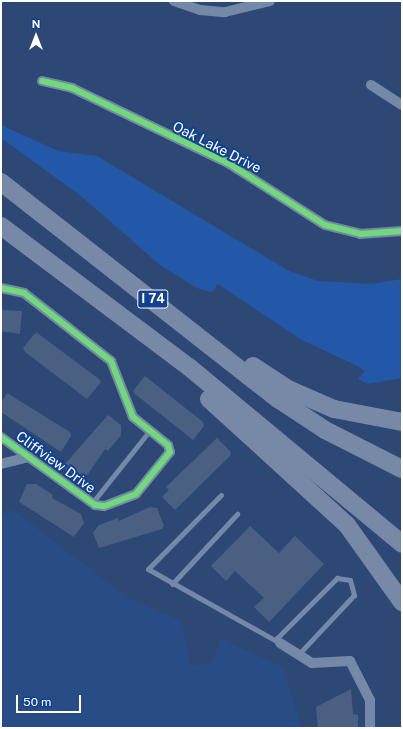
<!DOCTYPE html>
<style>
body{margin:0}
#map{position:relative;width:403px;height:729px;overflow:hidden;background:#2d4874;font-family:"Public Sans",sans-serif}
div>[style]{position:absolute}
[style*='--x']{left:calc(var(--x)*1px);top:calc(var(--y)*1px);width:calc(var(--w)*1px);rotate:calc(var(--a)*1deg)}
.green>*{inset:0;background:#2358a8}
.water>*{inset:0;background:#284d86}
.building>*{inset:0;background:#4a6083}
.service>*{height:5px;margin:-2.5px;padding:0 2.5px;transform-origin:2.5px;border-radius:2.5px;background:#7489a7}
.minor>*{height:10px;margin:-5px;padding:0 5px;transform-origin:5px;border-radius:5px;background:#7489a7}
.motorway>*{height:18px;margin:-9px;padding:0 9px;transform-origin:9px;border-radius:9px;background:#7889a7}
.cycleway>*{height:6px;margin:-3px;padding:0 3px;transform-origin:3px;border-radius:3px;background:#71d979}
span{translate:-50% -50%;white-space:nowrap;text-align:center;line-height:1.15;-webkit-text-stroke:4px #104291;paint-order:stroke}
.shield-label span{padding:1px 3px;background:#104291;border:1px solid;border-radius:3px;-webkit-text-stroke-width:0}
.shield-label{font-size:13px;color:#fff;font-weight:700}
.street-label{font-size:14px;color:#fff}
.frame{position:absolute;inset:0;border:2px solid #fff;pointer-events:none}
.north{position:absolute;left:16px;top:16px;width:40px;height:40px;-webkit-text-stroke:3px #104291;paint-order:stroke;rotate:0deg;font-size:11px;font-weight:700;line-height:16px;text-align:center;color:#fff}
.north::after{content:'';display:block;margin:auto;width:14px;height:18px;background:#fff;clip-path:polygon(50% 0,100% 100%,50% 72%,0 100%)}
.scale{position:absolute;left:16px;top:695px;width:65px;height:18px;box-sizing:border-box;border:2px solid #fff;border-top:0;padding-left:5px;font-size:12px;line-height:14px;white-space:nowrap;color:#fff;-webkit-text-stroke:3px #104291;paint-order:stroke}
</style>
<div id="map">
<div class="green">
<div style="clip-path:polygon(1px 125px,58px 151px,97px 156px,289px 271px,318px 281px,371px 284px,402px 279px,402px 378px,367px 384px,358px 379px,365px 371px,357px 366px,300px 339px,218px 284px,212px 292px,197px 288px,160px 265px,81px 196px,1px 138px)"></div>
</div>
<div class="water">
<div style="clip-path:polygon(13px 510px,129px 599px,181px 621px,191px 667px,211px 663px,221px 639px,284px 668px,301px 728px,1px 728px,1px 515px)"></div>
</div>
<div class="building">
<div style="clip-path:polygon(1px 310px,22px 311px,20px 334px,1px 331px)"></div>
<div style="clip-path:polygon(36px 332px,99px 379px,101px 382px,87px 399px,25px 352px,23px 348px)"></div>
<div style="clip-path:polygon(145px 376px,203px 422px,204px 426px,193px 440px,135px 394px,133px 391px)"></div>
<div style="clip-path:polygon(7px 393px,70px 432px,71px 436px,61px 452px,1px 412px,1px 403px)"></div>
<div style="clip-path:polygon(108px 415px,121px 425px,121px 435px,108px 451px,105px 449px,86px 477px,78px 478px,64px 468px,65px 464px)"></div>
<div style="clip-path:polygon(217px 438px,231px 452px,230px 456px,175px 510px,162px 497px,169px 490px,166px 487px)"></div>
<div style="clip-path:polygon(27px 484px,36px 484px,53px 495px,52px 498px,81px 514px,84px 523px,74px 537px,19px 502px)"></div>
<div style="clip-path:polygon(150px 507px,157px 508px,164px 526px,162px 529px,99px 548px,93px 533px,99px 525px,118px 518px,119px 521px)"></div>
<div style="clip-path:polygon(250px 526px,279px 553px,295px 536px,324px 564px,269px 622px,254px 607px,264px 598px,235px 571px,226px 581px,211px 566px)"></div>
<div style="clip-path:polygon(351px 689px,353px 714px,358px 715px,358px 728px,318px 728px,316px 707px)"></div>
</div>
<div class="service">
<div style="--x:221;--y:495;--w:104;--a:134.6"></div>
<div style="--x:148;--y:569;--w:151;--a:29.3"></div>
<div style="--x:92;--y:503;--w:93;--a:-51.5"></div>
<div style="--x:172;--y:584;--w:96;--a:-47.1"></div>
<div style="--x:275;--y:640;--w:88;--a:-45"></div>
<div style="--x:337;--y:578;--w:13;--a:9"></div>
<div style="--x:350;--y:580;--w:16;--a:75"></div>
<div style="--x:354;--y:595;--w:83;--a:133.1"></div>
</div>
<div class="minor">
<div style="--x:174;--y:1;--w:28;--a:19"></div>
<div style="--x:200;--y:10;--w:25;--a:5"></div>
<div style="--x:225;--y:12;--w:46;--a:-13.7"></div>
<div style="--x:42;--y:81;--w:31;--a:13"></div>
<div style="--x:72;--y:88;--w:173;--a:25.7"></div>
<div style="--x:228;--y:163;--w:115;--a:32.6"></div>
<div style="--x:325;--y:225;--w:36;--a:14"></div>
<div style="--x:360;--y:234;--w:42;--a:-4.1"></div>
<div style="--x:371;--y:85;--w:37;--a:33"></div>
<div style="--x:1;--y:288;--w:24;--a:12"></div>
<div style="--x:24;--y:293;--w:110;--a:38"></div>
<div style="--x:111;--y:361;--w:60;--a:68.6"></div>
<div style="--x:133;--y:417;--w:45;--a:38.7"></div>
<div style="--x:168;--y:445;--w:7;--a:74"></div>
<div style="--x:170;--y:452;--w:54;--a:129"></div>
<div style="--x:136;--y:494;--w:34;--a:159"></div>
<div style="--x:104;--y:506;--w:9;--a:-174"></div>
<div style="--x:95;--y:505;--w:116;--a:-144.1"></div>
<div style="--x:1;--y:464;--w:30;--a:-14"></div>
<div style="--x:280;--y:643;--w:38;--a:32"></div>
<div style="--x:312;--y:663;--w:38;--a:-3"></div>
<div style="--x:350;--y:661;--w:44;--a:62.9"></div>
<div style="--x:370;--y:700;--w:28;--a:90"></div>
</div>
<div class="motorway">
<div style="--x:1;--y:182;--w:352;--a:38.1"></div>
<div style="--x:278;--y:399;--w:56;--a:33.4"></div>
<div style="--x:325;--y:430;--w:86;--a:26.9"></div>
<div style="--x:1;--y:226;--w:235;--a:36.9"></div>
<div style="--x:189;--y:367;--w:277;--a:39.7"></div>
<div style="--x:253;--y:366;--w:42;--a:33.3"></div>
<div style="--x:288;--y:389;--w:50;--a:23.5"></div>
<div style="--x:334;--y:409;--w:69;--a:10.8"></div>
<div style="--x:209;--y:399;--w:187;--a:42.4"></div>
<div style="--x:347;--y:525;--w:95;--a:54.5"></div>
</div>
<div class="cycleway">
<div style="--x:42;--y:81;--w:31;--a:13"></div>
<div style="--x:72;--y:88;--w:173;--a:25.7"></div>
<div style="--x:228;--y:163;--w:115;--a:32.6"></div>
<div style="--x:325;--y:225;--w:36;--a:14"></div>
<div style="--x:360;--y:234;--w:42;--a:-4.1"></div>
<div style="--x:1;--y:288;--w:24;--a:12"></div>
<div style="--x:24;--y:293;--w:110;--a:38"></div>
<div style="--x:111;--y:361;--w:60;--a:68.6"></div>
<div style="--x:133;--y:417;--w:45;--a:38.7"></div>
<div style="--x:168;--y:445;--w:7;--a:74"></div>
<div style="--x:170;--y:452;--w:54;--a:129"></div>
<div style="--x:136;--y:494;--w:34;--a:159"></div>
<div style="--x:104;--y:506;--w:9;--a:-174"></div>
<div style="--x:95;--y:505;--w:116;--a:-144.1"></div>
</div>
<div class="shield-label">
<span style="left:153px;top:299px">I 74</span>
</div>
<div class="street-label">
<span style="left:217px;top:147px;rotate:27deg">Oak Lake Drive</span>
<span style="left:56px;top:462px;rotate:36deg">Cliffview Drive</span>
</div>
<div class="frame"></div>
<div class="north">N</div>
<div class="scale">50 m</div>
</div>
